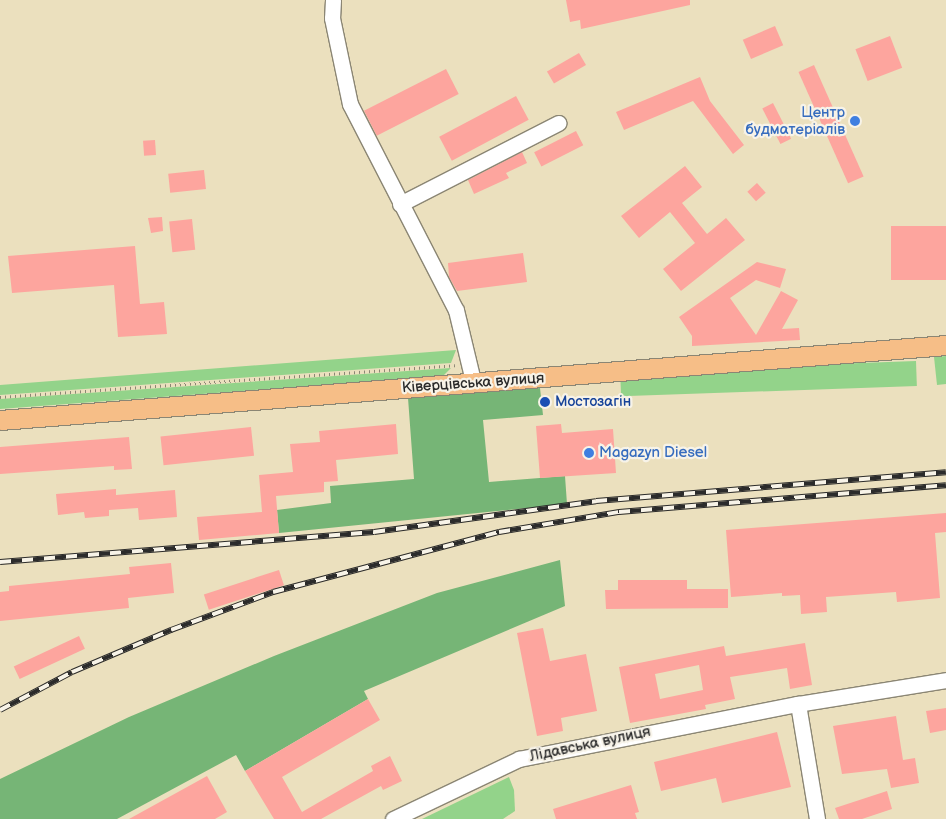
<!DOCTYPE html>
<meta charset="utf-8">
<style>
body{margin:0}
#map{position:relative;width:946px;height:819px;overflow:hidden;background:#ebe0be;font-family:"Balsamiq Sans",sans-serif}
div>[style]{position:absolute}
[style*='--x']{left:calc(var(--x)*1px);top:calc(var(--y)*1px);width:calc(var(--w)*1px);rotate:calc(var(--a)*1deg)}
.green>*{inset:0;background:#93d38a;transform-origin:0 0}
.forest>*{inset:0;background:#76b576}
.building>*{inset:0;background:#fda59e;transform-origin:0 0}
.path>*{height:2.5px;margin-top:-1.25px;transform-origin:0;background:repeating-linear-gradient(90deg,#8b8674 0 1px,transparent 0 5px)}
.roads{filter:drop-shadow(1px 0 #8b8674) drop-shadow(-1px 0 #8b8674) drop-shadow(0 1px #8b8674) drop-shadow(0 -1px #8b8674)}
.minor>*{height:15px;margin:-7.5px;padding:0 7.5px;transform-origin:7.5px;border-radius:7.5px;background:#fff}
.major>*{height:19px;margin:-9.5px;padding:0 9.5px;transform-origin:9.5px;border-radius:9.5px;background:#f6be87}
.rail>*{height:5.5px;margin-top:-2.75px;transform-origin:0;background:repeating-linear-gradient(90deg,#f7f3e8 0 11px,#2b2b2b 0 22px);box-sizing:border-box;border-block:1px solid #2b2b2b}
.dots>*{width:14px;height:14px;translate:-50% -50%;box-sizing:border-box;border:2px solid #f7f3e8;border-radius:50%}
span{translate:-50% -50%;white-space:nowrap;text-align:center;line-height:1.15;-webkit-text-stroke:4.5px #f7f3e8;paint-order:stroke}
.shop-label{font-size:15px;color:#366cbe}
.right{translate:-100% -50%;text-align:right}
.left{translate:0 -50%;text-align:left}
.street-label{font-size:15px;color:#2b2b2b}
.transit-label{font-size:15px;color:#164399}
</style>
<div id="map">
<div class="green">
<div style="clip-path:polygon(456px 350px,451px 363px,0 395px,0 385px)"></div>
<div style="clip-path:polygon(946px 356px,946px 384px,937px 385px,934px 357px)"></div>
<div style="left:916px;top:361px;width:25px;height:296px;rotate:88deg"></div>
<div style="clip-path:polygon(451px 368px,443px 376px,0 409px,0 399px)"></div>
<div style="clip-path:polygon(509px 777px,514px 790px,515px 811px,503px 819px,422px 819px)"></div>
</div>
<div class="forest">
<div style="clip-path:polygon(540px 388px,543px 415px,483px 420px,489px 482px,565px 476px,567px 504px,279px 533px,277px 510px,331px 503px,330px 486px,414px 479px,408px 398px)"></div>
<div style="clip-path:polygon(560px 560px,565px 606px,364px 691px,368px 699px,245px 771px,236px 755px,117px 819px,0 819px,0 779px,129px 717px,274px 656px,437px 593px)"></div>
</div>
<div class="building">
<div style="clip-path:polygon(566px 0,690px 0,690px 5px,581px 29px,580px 20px,570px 22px)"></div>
<div style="left:775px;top:26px;width:21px;height:35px;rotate:67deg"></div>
<div style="left:890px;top:36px;width:34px;height:37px;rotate:69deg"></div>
<div style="left:579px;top:53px;width:14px;height:37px;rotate:60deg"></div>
<div style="left:814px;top:65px;width:122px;height:17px;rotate:66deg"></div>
<div style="left:446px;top:69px;width:28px;height:92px;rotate:63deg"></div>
<div style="clip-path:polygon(700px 77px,710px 101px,744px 145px,733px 154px,693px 101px,624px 130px,616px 112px)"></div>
<div style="left:516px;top:96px;width:27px;height:87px;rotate:62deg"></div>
<div style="left:773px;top:103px;width:40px;height:12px;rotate:63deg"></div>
<div style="left:576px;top:131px;width:16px;height:47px;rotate:63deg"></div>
<div style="left:155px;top:140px;width:15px;height:12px;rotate:86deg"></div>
<div style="clip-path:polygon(522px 152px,527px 163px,506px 173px,509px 178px,474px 194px,468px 180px)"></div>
<div style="clip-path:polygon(685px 166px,702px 187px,682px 203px,707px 234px,726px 218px,745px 240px,681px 291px,663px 269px,695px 243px,670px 212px,639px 238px,621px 216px)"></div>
<div style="left:204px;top:170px;width:19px;height:36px;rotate:84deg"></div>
<div style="left:757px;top:183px;width:13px;height:13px;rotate:48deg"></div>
<div style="clip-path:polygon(162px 217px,163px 231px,151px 233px,148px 218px)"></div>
<div style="left:192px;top:219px;width:31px;height:23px;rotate:84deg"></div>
<div style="left:946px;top:226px;width:54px;height:55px;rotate:90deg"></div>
<div style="clip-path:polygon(135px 246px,140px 304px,164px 302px,167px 334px,118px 337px,114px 285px,12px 293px,8px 256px)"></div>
<div style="clip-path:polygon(523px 253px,527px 282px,457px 291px,449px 277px,448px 263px)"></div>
<div style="clip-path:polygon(757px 262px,786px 269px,780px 288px,756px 280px,730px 298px,756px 335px,781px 291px,798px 300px,782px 329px,799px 328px,800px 340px,692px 346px,692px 336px,679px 317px)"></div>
<div style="clip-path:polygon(396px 424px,398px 454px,336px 460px,338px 481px,324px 482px,324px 492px,276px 496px,279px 533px,199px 540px,197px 517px,262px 512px,259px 475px,293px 472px,290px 444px,320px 442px,319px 431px)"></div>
<div style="clip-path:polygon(561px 424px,562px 433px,613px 429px,616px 473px,540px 478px,536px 426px)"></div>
<div style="left:251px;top:427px;width:29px;height:91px;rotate:84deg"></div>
<div style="clip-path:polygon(129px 437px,132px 469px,114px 470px,114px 466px,0 474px,0 447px)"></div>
<div style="clip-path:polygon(116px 489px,116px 495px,175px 490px,177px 517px,139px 520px,138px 508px,109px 510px,109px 516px,85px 518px,84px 512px,58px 515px,56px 494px)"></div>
<div style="clip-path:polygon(946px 513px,946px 532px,935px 533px,940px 598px,897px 602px,896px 592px,826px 597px,827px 612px,801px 614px,800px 595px,782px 596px,782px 593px,731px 597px,726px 530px)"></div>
<div style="clip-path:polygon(171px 563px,174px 593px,128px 598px,129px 608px,0 621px,0 592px,9px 591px,9px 586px,130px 574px,129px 567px)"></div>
<div style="left:279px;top:570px;width:16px;height:79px;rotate:72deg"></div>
<div style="clip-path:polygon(618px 580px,687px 580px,687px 589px,728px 589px,728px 608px,606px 609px,605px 590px,618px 590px)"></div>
<div style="clip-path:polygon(543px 628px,550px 661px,586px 654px,597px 711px,561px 718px,563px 731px,537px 736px,517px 633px)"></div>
<div style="left:79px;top:636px;width:14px;height:72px;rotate:65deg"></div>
<div style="clip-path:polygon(evenodd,805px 643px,812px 685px,790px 689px,787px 668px,730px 677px,735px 699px,705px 705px,706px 709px,630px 723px,619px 667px,724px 646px,726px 656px,805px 643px,699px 665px,703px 690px,660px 699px,655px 674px,699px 665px)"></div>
<div style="clip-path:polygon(368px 699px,380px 720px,282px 777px,302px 812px,373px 771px,371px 766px,390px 756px,402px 781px,383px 790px,381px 786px,321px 819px,274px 819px,245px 771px)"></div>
<div style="clip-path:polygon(946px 708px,946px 730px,930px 733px,926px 711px)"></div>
<div style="clip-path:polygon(896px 716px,903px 760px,915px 758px,919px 783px,891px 788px,887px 769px,842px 774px,833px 726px)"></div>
<div style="clip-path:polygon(777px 732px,791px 787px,722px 803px,716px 778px,661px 791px,654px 762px)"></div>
<div style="clip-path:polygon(207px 776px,227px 812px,215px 819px,129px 819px)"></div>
<div style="clip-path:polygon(631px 785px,639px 812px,635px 813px,637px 819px,556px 819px,553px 809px)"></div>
<div style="clip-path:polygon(887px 791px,892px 809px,862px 819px,839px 819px,835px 808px)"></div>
</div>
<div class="path">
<div style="--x:0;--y:397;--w:456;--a:-4"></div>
</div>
<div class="roads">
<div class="minor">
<div style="--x:333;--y:0;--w:18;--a:93"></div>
<div style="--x:332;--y:18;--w:88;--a:78.2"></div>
<div style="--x:350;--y:104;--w:232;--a:62.8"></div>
<div style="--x:456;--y:310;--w:73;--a:76.5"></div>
<div style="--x:400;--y:204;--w:178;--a:-27.1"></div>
<div style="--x:798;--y:704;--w:117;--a:80.6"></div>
<div style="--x:393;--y:819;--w:140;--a:-25.5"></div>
<div style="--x:519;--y:759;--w:284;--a:-11.2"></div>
<div style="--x:798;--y:704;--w:150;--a:-9.2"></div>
</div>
<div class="major">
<div style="--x:0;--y:420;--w:949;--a:-4.53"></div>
</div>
</div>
<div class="rail">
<div style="--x:0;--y:562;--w:375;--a:-4.6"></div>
<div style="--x:374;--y:532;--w:224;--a:-7.9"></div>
<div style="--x:596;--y:501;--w:351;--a:-4.7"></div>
<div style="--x:0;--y:710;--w:81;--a:-27.8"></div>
<div style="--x:72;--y:672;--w:108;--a:-23"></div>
<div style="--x:171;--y:630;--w:109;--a:-20.4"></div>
<div style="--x:273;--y:592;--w:234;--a:-14.9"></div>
<div style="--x:499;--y:532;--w:122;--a:-9.5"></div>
<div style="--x:619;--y:512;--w:328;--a:-4.7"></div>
</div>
<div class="dots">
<div style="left:855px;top:121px;background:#3f7fe0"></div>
<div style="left:545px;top:402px;background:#1a4fb4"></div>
<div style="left:589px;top:453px;background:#3f7fe0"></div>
</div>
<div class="shop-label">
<span class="right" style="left:845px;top:121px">Центр<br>будматеріалів</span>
<span class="left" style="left:599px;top:453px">Magazyn Diesel</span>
</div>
<div class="street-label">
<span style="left:473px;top:383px;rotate:-4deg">Ківерцівська вулиця</span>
<span style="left:590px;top:744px;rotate:-12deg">Лідавська вулиця</span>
</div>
<div class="transit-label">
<span class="left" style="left:555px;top:402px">Мостозагін</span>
</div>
</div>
